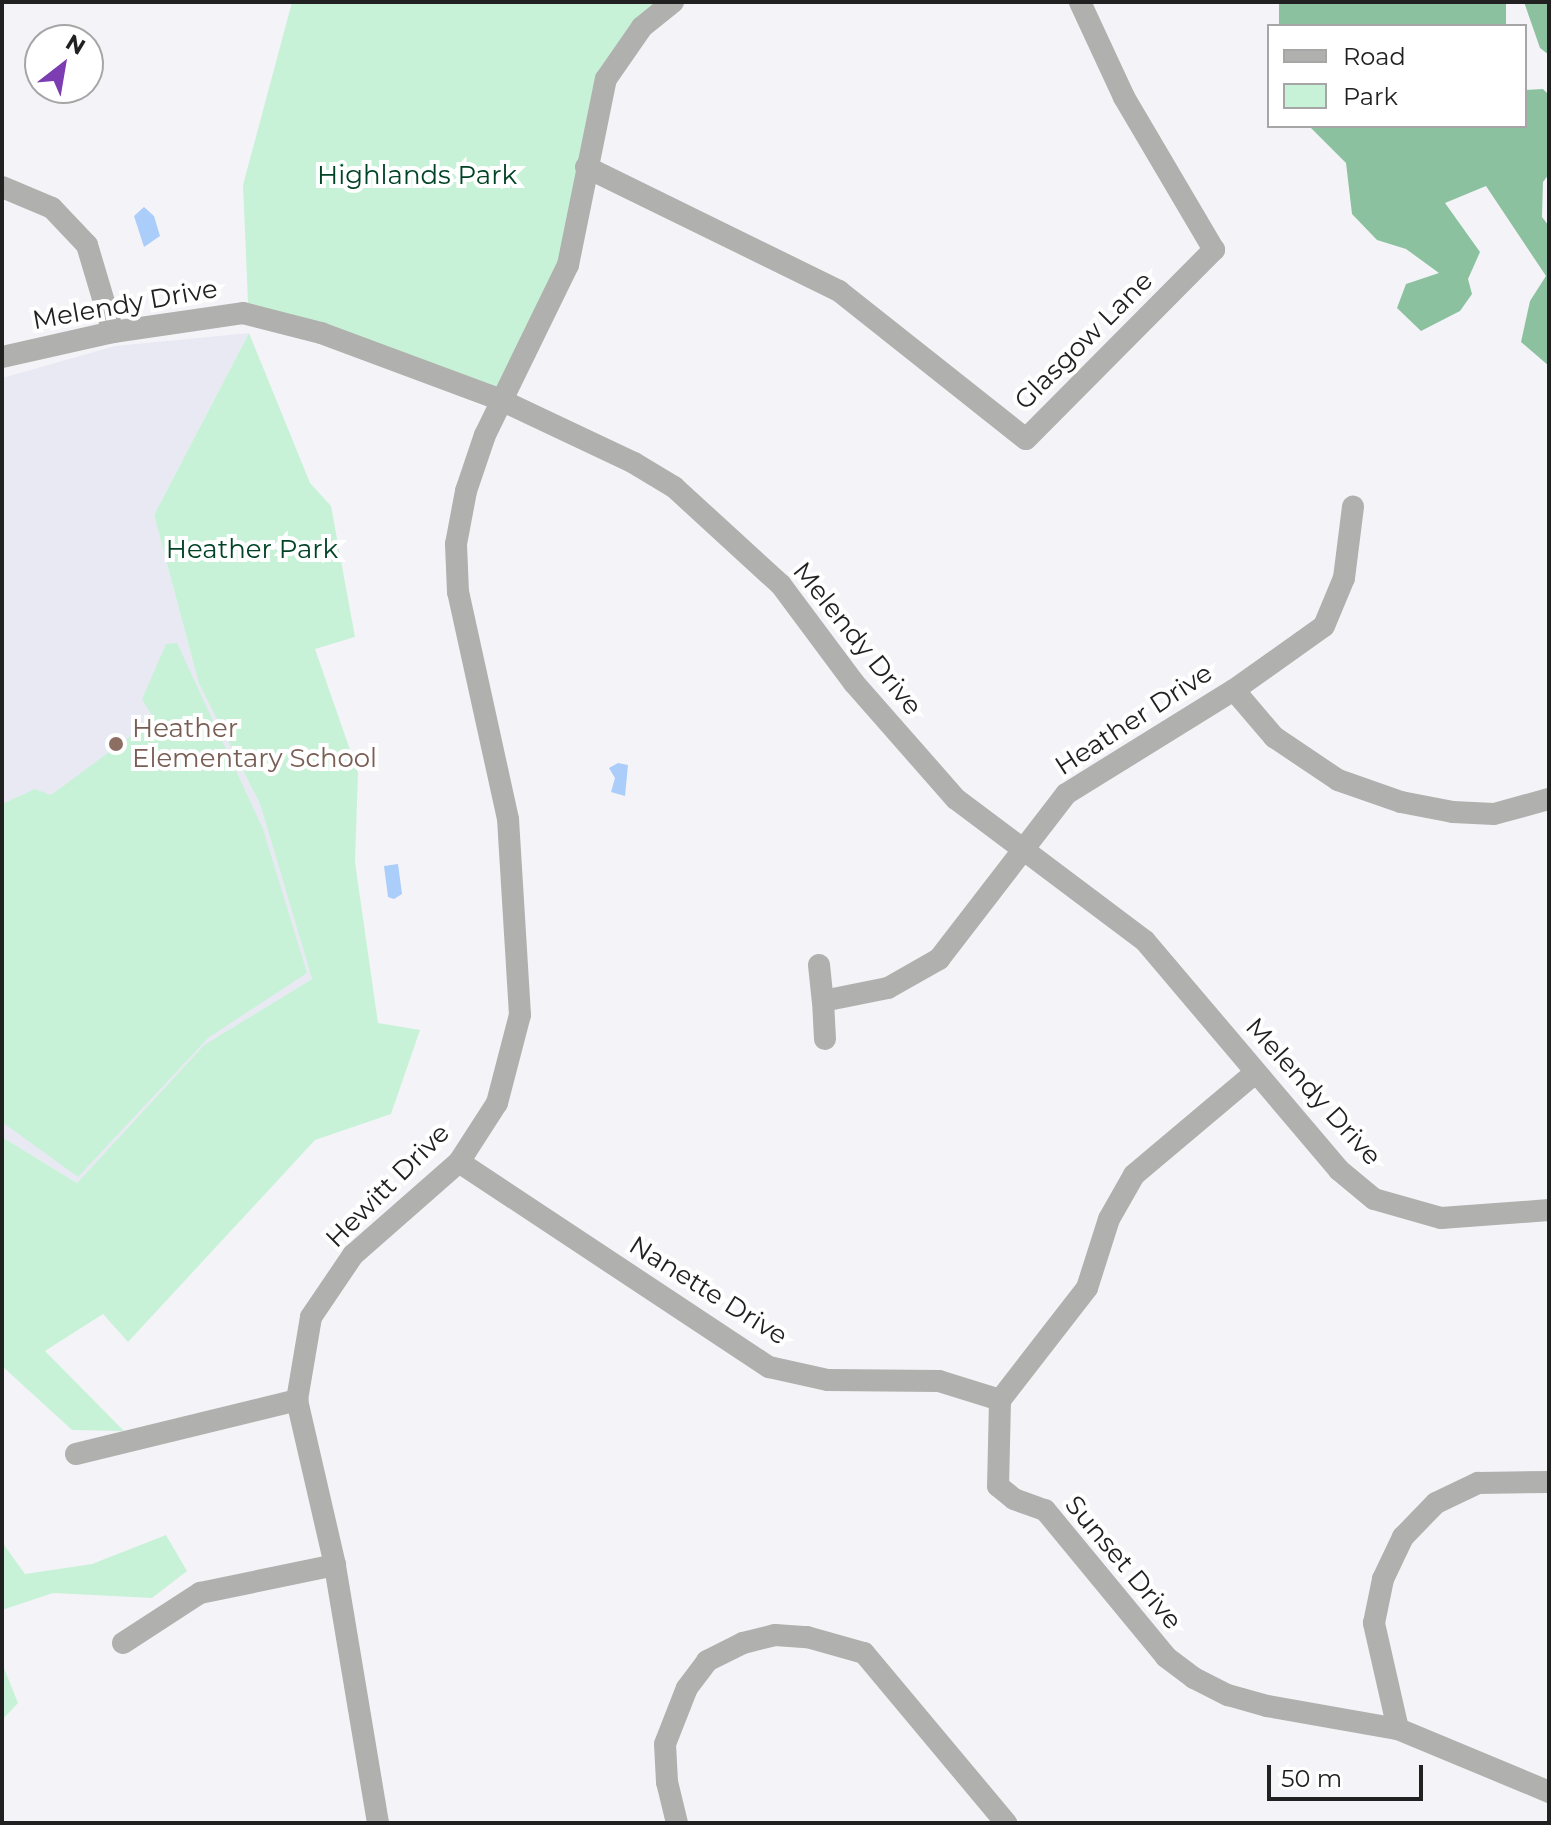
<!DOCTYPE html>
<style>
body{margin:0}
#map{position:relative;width:1551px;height:1825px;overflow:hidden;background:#f4f4f8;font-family:Montserrat,sans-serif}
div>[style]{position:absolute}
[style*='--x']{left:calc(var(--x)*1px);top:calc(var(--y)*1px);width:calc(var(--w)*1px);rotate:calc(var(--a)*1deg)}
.built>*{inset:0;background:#e9e9f4}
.green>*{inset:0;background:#c8f2d7}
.forest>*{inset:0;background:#8cc1a0;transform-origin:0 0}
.water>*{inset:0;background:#aacdf9}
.minor>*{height:22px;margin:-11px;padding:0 11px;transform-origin:11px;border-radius:11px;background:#b0b0ae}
.dots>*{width:22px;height:22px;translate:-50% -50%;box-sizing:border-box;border:4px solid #fff;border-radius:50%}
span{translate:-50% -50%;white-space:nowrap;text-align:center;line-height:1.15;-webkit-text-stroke:8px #fff;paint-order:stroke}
.park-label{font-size:26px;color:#004325}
.street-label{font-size:26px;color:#212122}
.education-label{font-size:26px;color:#785e54}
.left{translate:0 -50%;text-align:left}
.frame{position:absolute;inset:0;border:4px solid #212122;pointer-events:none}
.legend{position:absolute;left:1267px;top:24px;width:260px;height:104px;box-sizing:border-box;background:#fff;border:2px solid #a6a6a7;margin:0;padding:10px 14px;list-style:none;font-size:24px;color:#212122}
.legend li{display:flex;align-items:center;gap:16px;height:40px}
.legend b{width:40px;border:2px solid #a6a6a7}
.north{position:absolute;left:24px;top:24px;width:80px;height:80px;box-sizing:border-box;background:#fff;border:2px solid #a6a6a7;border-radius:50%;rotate:31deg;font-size:22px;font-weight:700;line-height:32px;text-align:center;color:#212122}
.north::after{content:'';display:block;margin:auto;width:28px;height:36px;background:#7d3db2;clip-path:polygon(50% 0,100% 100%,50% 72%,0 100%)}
.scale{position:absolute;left:1267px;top:1765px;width:156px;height:36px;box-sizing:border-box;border:4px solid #212122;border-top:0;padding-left:10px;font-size:24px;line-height:28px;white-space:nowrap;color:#212122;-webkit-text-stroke:6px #fff;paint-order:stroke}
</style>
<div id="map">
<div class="built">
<div style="clip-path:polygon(249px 333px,154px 515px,199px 684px,260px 804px,312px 979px,204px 1045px,77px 1183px,2px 1137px,2px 378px,115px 346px)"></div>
</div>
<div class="green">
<div style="clip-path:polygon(292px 2px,658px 2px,633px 28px,583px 193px,504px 406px,248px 303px,243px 185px)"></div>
<div style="clip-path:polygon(249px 333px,310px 483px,331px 506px,355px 637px,315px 649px,358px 773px,355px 862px,378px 1023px,420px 1030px,391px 1114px,315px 1140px,128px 1342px,103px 1314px,45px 1351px,124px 1431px,72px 1430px,2px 1366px,2px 1137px,77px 1183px,204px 1045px,312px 979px,260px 804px,199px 684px,154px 515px)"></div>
<div style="clip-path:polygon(177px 643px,263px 829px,307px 973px,208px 1038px,78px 1177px,2px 1122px,2px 804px,35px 789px,51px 795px,154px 719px,142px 699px,166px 644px)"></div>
<div style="clip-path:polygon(166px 1535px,187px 1571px,152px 1598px,53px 1593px,2px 1610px,2px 1542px,25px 1574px,92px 1564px)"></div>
<div style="clip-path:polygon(2px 1663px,18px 1703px,2px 1720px)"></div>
</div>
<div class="forest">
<div style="left:1279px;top:2px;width:227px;height:24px"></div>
<div style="clip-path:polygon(1524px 2px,1549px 2px,1549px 55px,1540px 48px)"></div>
<div style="clip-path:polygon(1543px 89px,1549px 95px,1549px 174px,1543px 182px,1542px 217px,1549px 226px,1549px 366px,1521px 342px,1530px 301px,1546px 276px,1486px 186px,1445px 203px,1480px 252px,1468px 279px,1472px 294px,1460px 311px,1421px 331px,1397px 308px,1406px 284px,1439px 273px,1406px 249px,1377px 240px,1352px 214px,1346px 163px,1311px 128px,1525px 126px,1525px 90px)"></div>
</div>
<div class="water">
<div style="clip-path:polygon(144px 207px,154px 216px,160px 236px,144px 247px,134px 216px)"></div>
<div style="clip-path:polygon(618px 763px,628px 765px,625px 796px,611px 792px,615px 778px,609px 768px)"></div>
<div style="clip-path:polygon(398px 864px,402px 894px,394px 899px,388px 897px,384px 866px)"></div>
</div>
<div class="minor">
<div style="--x:586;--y:167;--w:282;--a:26.1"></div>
<div style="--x:839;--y:291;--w:238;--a:38.4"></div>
<div style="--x:1026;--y:439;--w:267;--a:-45.2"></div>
<div style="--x:1214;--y:250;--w:178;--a:-120.5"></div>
<div style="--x:1124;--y:97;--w:105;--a:-114.9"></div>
<div style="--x:2;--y:187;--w:54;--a:22.8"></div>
<div style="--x:52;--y:208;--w:51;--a:46.6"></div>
<div style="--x:87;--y:245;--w:91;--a:73.4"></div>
<div style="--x:2;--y:357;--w:114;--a:-12.7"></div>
<div style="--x:113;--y:332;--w:131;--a:-8.3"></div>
<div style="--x:243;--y:313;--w:81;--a:14.4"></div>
<div style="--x:321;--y:333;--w:192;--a:20.4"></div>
<div style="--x:501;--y:400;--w:147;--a:25.3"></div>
<div style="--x:634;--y:463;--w:47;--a:31"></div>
<div style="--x:674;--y:487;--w:145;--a:42.5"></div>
<div style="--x:781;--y:585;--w:122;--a:53.3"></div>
<div style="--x:854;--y:683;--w:154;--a:48.7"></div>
<div style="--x:956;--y:799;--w:236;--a:36.9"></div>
<div style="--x:1145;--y:941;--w:300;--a:49.7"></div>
<div style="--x:1339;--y:1170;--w:45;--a:39.6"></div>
<div style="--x:1374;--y:1199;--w:70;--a:15.8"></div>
<div style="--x:1441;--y:1218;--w:108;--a:-4.2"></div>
<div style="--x:1234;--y:690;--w:62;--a:49.6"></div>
<div style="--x:1274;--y:737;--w:77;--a:33.9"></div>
<div style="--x:1338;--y:780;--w:67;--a:19.2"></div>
<div style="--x:1401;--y:802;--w:53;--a:10.9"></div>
<div style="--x:1453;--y:812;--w:41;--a:2.8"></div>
<div style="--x:1494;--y:814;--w:57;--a:-15.3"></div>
<div style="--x:819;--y:965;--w:36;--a:84"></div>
<div style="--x:825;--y:1039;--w:38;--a:-93"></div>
<div style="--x:823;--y:1001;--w:66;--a:-11.3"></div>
<div style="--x:888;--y:988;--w:59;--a:-29.6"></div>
<div style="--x:939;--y:959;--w:208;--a:-52.4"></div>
<div style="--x:1066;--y:794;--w:198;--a:-31.8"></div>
<div style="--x:1234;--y:690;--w:110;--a:-35.4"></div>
<div style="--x:1324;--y:626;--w:52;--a:-67.4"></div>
<div style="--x:1344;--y:578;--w:72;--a:-82.8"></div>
<div style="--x:1255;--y:1073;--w:158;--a:139.9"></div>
<div style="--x:1134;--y:1175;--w:51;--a:119.6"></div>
<div style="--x:1109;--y:1219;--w:72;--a:107.7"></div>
<div style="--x:1087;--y:1288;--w:142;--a:127.8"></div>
<div style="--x:1000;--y:1400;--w:86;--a:91.3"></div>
<div style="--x:998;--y:1486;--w:21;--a:39"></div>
<div style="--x:1014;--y:1499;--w:33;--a:20"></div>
<div style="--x:1045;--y:1510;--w:190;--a:50.5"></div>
<div style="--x:1166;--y:1657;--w:35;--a:37"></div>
<div style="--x:1194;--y:1678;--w:38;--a:27"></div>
<div style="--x:1228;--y:1695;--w:41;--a:15.8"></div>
<div style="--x:1267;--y:1706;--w:133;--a:10"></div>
<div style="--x:1398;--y:1729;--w:164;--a:22.6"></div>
<div style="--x:459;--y:1162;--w:372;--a:33.5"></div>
<div style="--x:769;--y:1367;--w:60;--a:12.4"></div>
<div style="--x:828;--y:1380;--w:111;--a:0.5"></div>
<div style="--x:939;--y:1381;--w:64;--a:17.3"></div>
<div style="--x:76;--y:1454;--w:228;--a:-13.7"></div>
<div style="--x:123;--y:1643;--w:92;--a:-33"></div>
<div style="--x:200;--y:1593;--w:138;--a:-11.7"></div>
<div style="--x:1398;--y:1729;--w:109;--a:-102.8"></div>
<div style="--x:1374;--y:1623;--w:45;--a:-78.4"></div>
<div style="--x:1383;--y:1579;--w:47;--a:-64.5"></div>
<div style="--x:1403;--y:1537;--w:47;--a:-45.9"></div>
<div style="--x:1436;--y:1503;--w:47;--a:-25.5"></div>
<div style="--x:1478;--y:1483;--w:71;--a:-0.8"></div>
<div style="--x:378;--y:1823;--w:262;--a:-99.5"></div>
<div style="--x:335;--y:1565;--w:169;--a:-103"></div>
<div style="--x:297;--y:1400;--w:84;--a:-80.4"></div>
<div style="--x:311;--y:1317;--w:75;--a:-55.9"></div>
<div style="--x:353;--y:1255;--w:141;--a:-41.3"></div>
<div style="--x:459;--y:1162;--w:70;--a:-57.2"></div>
<div style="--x:497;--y:1103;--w:91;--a:-75.4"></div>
<div style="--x:520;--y:1015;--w:196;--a:-93.5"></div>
<div style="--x:508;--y:819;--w:232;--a:-102.4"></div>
<div style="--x:458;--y:592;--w:48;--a:-92.4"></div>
<div style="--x:456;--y:544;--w:54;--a:-79.3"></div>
<div style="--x:466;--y:491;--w:59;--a:-71.3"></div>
<div style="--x:485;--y:435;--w:189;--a:-64"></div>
<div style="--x:568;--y:265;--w:190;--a:-78.5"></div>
<div style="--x:606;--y:79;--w:63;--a:-55.3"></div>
<div style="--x:642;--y:27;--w:40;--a:-39"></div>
<div style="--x:677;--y:1823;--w:42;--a:-103.7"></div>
<div style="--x:667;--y:1782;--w:38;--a:-93"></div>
<div style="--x:665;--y:1744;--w:60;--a:-68.6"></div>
<div style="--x:687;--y:1688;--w:34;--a:-53"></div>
<div style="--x:707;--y:1661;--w:40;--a:-26.6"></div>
<div style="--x:743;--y:1643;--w:33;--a:-14"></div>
<div style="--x:775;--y:1635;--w:32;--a:4"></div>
<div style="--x:807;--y:1637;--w:59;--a:15.7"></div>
<div style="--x:864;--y:1653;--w:222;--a:50.1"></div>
</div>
<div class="dots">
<div style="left:116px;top:744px;background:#8d6e63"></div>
</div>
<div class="park-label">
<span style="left:417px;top:176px">Highlands Park</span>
<span style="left:252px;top:550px">Heather Park</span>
</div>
<div class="street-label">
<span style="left:125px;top:305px;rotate:-10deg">Melendy Drive</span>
<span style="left:1084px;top:341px;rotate:-45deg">Glasgow Lane</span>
<span style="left:857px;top:639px;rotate:51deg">Melendy Drive</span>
<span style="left:1134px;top:720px;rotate:-33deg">Heather Drive</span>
<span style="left:1313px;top:1092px;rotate:48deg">Melendy Drive</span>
<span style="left:388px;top:1186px;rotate:-45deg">Hewitt Drive</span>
<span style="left:708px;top:1291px;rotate:32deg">Nanette Drive</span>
<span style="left:1123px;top:1563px;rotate:50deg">Sunset Drive</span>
</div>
<div class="education-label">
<span class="left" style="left:132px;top:744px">Heather<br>Elementary School</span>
</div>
<div class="frame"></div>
<ul class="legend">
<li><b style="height:10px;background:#b0b0ae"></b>Road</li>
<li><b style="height:22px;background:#c8f2d7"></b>Park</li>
</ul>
<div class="north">N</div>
<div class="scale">50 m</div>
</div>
